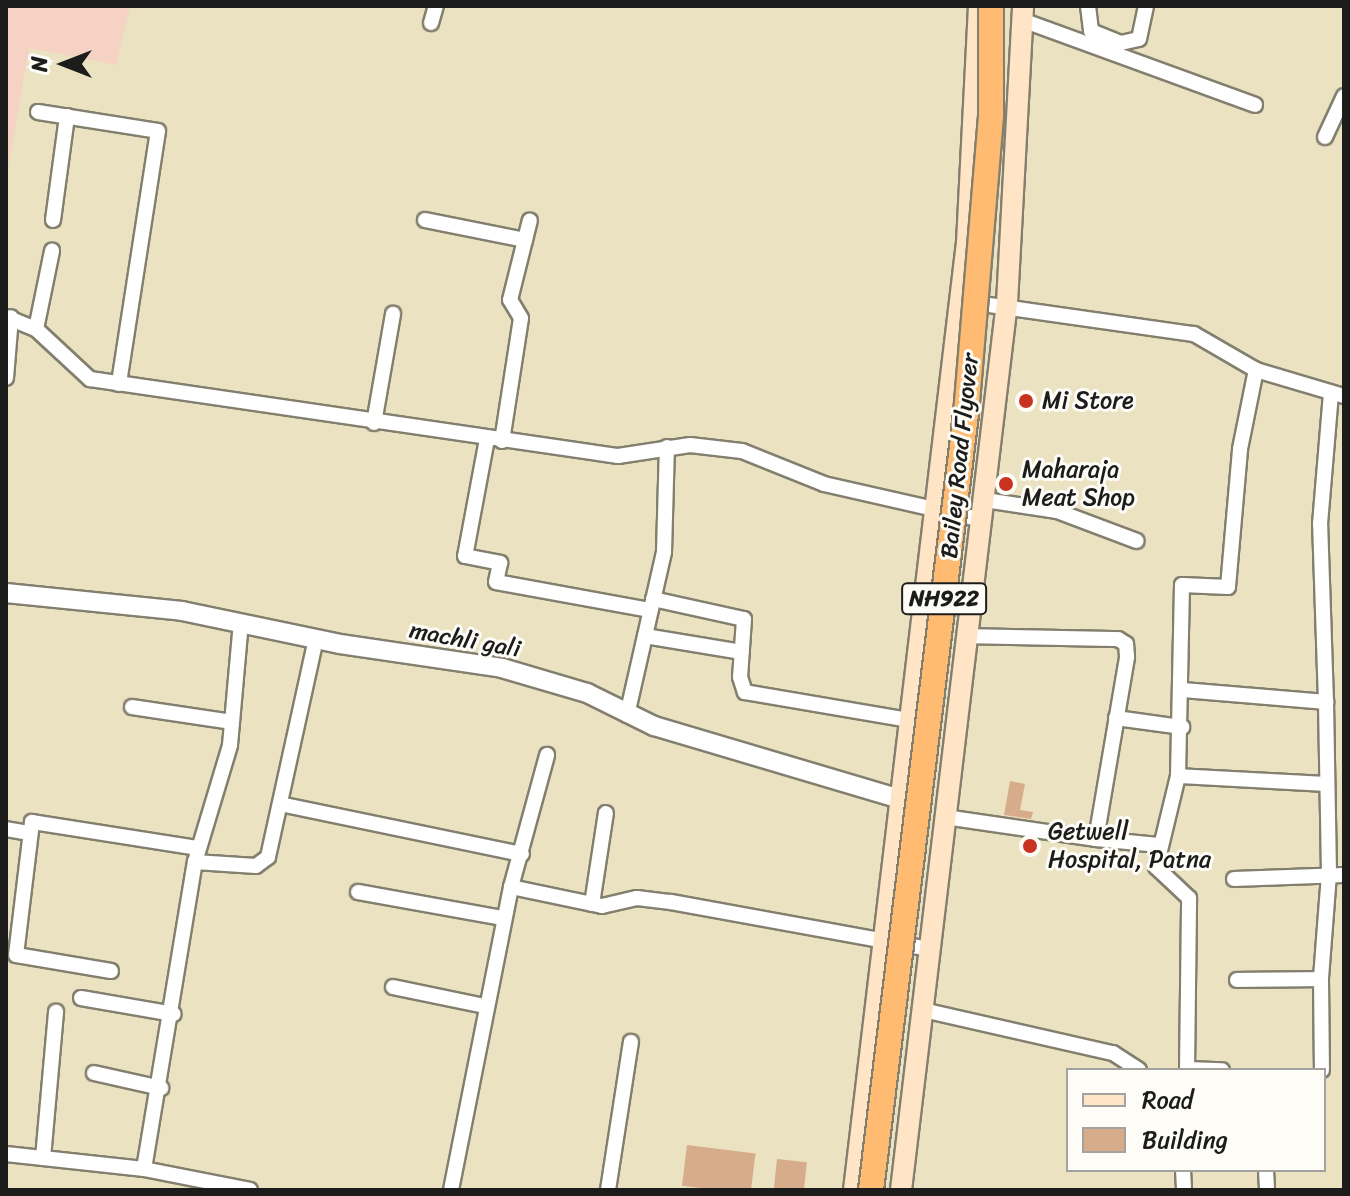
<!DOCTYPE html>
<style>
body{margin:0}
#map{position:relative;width:1350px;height:1196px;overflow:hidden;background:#eae2c1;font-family:Sriracha,sans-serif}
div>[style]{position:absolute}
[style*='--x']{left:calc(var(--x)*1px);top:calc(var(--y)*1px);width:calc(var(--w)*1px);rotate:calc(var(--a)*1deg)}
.built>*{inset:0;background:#f6d2c4}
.building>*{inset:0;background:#d7ac8b;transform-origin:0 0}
.roads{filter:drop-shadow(2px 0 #837f6e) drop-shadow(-2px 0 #837f6e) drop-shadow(0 2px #837f6e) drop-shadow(0 -2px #837f6e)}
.minor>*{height:14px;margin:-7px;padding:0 7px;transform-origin:7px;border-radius:7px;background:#fff}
.tertiary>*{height:18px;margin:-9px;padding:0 9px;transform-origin:9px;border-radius:9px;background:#fff}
.secondary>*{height:20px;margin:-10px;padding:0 10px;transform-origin:10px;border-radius:10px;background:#ffe4c6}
.bridges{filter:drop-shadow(2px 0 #837f6e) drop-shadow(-2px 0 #837f6e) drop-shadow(0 2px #837f6e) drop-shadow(0 -2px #837f6e)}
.trunk-bridge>*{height:24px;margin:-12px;padding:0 12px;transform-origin:12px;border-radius:12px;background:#ffbb71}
.dots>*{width:22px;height:22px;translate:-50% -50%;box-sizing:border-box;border:4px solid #fdfcf7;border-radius:50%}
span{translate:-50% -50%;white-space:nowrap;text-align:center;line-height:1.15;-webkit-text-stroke:6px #fdfcf7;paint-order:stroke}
.shield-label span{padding:2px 6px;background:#fdfcf7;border:2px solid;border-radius:6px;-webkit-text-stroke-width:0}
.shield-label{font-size:22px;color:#1c1c1c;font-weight:700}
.poi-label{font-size:24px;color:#1c1c1c}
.left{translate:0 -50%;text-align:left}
.street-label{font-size:24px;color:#1c1c1c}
.frame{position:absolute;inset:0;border:8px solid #1c1c1c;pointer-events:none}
.legend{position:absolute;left:1066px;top:1068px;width:260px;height:104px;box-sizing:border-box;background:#fdfcf7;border:2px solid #a3a29f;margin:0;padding:10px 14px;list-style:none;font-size:24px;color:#1c1c1c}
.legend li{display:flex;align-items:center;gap:16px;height:40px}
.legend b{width:40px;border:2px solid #a3a29f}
.north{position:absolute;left:24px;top:24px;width:80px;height:80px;-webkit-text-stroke:6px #fdfcf7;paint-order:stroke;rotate:270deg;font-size:22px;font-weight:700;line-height:32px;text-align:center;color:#1c1c1c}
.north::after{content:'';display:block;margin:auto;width:28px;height:36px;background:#1c1c1c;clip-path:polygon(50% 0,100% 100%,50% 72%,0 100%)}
</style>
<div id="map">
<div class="built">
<div style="clip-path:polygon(6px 6px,130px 6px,116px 65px,29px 48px,6px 179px)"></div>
</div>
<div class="building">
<div style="clip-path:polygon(1010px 781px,1025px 784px,1020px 810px,1033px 812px,1031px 819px,1004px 815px)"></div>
<div style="left:687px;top:1145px;width:69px;height:41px;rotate:7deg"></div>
<div style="left:777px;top:1159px;width:30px;height:31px;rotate:6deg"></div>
</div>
<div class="roads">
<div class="minor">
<div style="--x:1088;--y:6;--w:25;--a:83"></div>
<div style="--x:1091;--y:31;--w:32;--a:22"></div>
<div style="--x:1121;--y:43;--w:18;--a:-13"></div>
<div style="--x:1139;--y:39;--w:34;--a:-78"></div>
<div style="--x:1022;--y:20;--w:248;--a:20"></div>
<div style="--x:431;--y:23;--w:18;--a:-74"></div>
<div style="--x:38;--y:112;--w:121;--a:9"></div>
<div style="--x:158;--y:131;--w:256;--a:98.8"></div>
<div style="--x:1325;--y:137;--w:45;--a:-65.1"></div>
<div style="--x:53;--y:220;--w:105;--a:-82.3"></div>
<div style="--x:425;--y:220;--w:102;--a:11.3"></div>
<div style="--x:968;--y:302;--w:228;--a:8.1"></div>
<div style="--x:1194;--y:334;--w:72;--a:30.1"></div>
<div style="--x:6;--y:317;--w:32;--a:22"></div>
<div style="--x:36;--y:329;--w:74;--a:42.8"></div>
<div style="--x:90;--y:379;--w:534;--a:8.3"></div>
<div style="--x:618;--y:456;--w:73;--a:-8.7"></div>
<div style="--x:690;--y:445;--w:52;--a:6.6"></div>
<div style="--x:742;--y:451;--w:88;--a:21.9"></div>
<div style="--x:824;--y:484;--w:162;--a:12.8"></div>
<div style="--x:36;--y:329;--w:80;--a:-78.4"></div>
<div style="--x:6;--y:378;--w:61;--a:-85.3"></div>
<div style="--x:374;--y:423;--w:111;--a:-80.1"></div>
<div style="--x:487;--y:439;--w:119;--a:100.6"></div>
<div style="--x:465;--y:556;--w:36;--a:11"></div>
<div style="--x:500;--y:563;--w:19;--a:102"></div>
<div style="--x:496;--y:582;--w:157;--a:10.3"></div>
<div style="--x:502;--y:441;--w:124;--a:-81.2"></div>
<div style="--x:521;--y:318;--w:21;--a:-121"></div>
<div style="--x:510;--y:300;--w:82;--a:-76"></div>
<div style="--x:985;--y:500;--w:73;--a:8.7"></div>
<div style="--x:1057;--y:511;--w:85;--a:20.6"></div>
<div style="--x:653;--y:599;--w:93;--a:12.4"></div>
<div style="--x:744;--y:619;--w:58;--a:93.9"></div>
<div style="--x:740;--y:677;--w:16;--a:72"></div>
<div style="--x:745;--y:692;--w:166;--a:9.7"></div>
<div style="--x:645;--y:636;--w:98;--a:9.4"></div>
<div style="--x:1183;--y:690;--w:144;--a:4.8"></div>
<div style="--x:1326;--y:702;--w:172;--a:89"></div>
<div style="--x:1329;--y:874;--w:105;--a:94.4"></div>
<div style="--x:1321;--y:979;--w:91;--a:89.4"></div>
<div style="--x:1326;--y:702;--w:178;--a:-91.9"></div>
<div style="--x:1320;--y:524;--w:132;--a:-85.2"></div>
<div style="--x:132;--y:707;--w:101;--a:8.5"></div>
<div style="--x:627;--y:715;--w:167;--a:-77.2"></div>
<div style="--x:664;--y:552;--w:105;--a:-88.4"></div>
<div style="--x:1116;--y:718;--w:67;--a:7.8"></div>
<div style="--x:1178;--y:776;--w:146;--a:3.1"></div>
<div style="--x:280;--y:804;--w:247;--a:11.7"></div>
<div style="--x:945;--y:817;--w:153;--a:8.3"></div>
<div style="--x:1096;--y:839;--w:185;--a:-80.3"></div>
<div style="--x:1127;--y:657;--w:13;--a:-94"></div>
<div style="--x:1126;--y:644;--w:9;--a:-148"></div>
<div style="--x:1118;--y:639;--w:150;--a:-178.9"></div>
<div style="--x:6;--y:829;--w:23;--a:10"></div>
<div style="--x:1096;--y:839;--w:63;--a:5.4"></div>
<div style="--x:195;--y:862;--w:61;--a:3.8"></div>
<div style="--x:256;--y:866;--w:15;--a:-37"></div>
<div style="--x:268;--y:857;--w:223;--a:-77.6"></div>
<div style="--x:1234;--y:879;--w:110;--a:-2.1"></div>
<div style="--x:511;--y:887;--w:137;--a:-74.7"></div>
<div style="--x:358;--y:892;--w:146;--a:10.2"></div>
<div style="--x:592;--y:904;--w:92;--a:-81.3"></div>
<div style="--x:111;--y:971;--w:96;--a:-170.4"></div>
<div style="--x:16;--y:955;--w:134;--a:-83.1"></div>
<div style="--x:32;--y:822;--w:168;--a:8.9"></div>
<div style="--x:1237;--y:980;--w:84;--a:-0.7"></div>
<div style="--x:393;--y:987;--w:94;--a:11.7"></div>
<div style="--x:81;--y:998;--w:94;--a:9.8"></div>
<div style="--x:923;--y:1010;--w:195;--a:12.8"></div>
<div style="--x:1113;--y:1053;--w:31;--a:33"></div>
<div style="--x:1187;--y:1069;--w:35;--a:2"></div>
<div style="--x:1187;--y:1070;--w:172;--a:-89.3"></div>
<div style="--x:1189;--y:898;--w:45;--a:-136.8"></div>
<div style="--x:1156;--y:867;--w:94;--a:-76.4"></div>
<div style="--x:1178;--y:776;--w:191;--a:-88.8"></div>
<div style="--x:1182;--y:585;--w:46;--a:2.5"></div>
<div style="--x:1228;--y:587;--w:139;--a:-85"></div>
<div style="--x:1240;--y:449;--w:81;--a:-78.6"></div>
<div style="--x:1256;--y:370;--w:92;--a:16.5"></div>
<div style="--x:94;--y:1073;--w:69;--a:12.6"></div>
<div style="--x:6;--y:1154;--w:139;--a:6.2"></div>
<div style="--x:144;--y:1169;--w:108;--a:11.2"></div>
<div style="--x:43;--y:1158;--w:147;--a:-84.9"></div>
<div style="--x:144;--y:1169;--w:311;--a:-80.6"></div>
<div style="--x:195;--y:862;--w:122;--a:-73.3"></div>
<div style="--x:230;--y:745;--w:123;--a:-84.9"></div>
<div style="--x:1183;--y:1170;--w:20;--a:87"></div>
<div style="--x:1266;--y:1170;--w:20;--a:87"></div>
<div style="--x:451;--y:1190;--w:309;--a:-78.8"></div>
<div style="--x:511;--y:887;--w:93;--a:11.8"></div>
<div style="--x:602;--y:906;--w:36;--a:-13"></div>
<div style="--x:637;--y:898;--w:34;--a:7"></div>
<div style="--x:671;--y:902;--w:263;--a:10.3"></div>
<div style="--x:608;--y:1190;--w:150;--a:-81.2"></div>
</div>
<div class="tertiary">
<div style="--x:6;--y:593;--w:177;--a:5.8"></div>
<div style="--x:182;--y:611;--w:161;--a:11.8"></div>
<div style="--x:340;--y:644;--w:164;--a:8.4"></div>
<div style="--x:502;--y:668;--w:89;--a:16.4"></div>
<div style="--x:587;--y:693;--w:75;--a:26.2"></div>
<div style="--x:654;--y:726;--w:257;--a:16.5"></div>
</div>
<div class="secondary">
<div style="--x:854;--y:1190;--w:954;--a:-83.2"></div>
<div style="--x:967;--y:243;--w:237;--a:-87.1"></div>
<div style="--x:901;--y:1190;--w:893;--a:-83.19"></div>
<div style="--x:1007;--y:303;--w:297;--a:-86.9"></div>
</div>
</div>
<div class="bridges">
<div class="trunk-bridge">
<div style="--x:871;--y:1190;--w:782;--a:-83.02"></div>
<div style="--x:966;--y:414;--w:300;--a:-85.2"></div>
<div style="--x:991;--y:115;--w:109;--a:-90"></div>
</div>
</div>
<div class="dots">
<div style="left:1026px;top:401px;background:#c8321e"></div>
<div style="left:1006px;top:484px;background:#c8321e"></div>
<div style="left:1030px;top:846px;background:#c8321e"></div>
</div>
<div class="shield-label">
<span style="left:944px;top:599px">NH922</span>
</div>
<div class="poi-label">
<span class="left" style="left:1042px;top:401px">Mi Store</span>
<span class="left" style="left:1022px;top:484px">Maharaja<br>Meat Shop</span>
<span class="left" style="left:1048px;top:846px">Getwell<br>Hospital, Patna</span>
</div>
<div class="street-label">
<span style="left:960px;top:456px;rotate:-84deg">Bailey Road Flyover</span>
<span style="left:465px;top:640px;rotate:10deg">machli gali</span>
</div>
<div class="frame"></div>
<ul class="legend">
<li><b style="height:10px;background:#ffe4c6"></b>Road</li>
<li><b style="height:22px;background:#d7ac8b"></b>Building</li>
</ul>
<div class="north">N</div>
</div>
